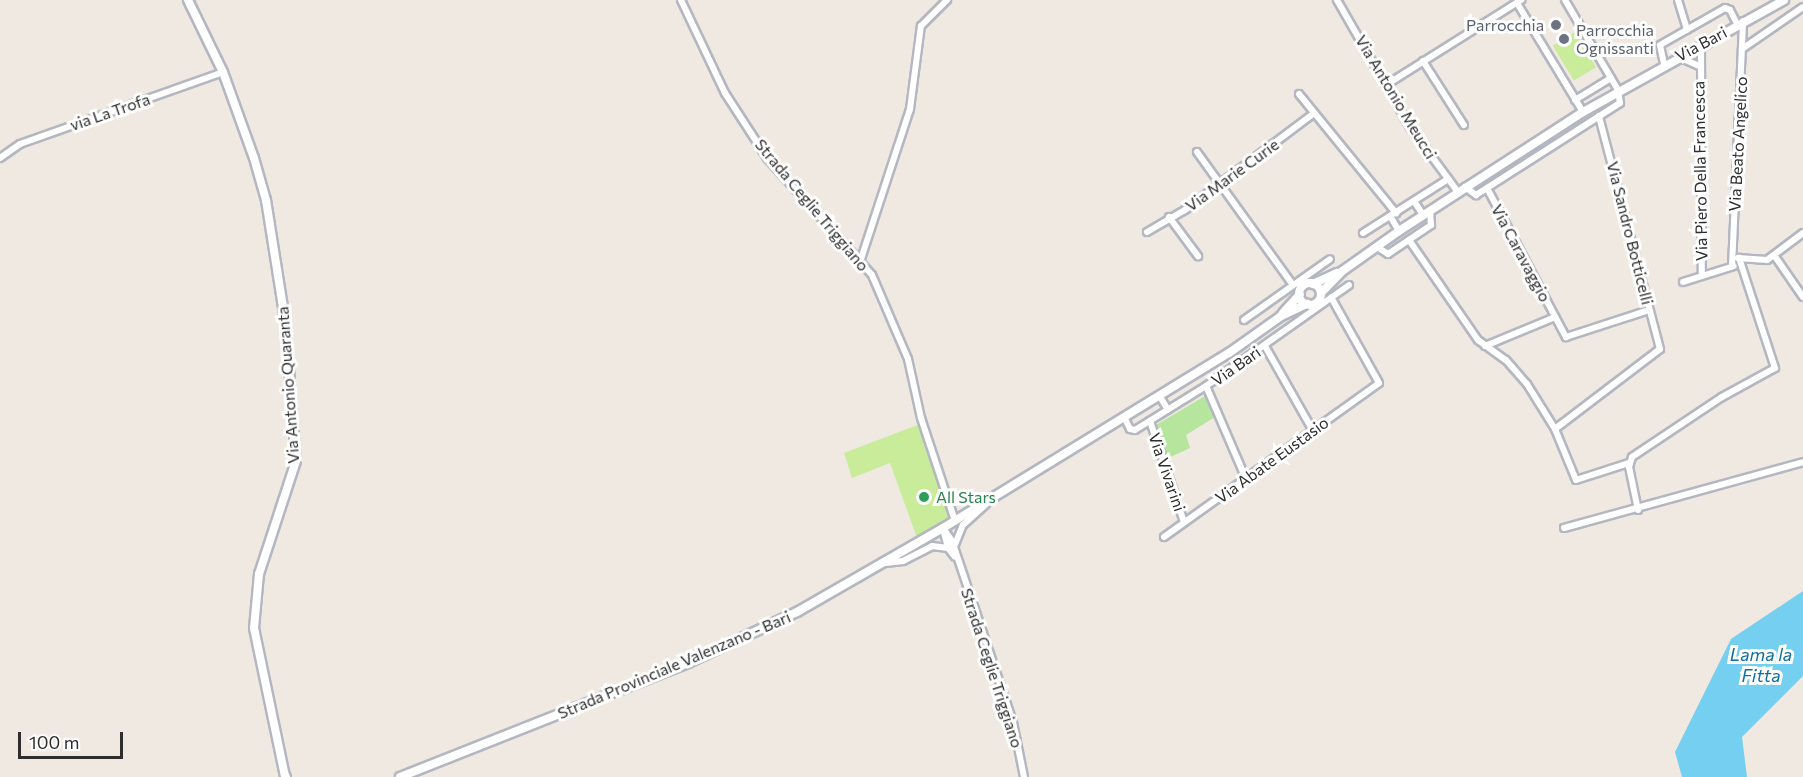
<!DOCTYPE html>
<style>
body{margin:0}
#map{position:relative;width:1803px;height:777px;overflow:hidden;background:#efe9e1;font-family:Commissioner,sans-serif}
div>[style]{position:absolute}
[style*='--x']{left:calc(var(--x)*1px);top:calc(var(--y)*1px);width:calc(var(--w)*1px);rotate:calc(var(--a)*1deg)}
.green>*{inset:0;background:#b6e59e}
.pitch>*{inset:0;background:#c9ec9a;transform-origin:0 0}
.water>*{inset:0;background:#75cff0}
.roads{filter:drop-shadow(2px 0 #b4b7c1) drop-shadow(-2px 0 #b4b7c1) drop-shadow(0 2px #b4b7c1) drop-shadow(0 -2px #b4b7c1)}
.minor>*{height:6px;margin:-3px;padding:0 3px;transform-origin:3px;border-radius:3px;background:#fff}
.tertiary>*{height:8px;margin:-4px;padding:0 4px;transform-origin:4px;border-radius:4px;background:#fff}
.secondary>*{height:8px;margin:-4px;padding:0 4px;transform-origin:4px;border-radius:4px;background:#fff}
.secondary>.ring{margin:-4px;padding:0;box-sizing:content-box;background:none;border:8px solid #fff;border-radius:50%}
.dots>*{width:16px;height:16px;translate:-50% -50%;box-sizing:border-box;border:3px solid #fff;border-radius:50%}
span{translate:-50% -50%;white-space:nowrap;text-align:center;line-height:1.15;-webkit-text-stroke:6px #fff;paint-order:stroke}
.worship-label{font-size:16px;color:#5b616d}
.right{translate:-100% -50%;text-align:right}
.left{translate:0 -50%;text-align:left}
.street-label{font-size:16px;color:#2e2e2e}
.leisure-label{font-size:16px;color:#27864d}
.water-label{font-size:18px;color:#0d6fa3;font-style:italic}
.scale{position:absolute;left:18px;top:732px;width:105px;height:27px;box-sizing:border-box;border:3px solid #2e2e2e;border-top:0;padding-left:8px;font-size:18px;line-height:21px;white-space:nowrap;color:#2e2e2e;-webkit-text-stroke:4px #fff;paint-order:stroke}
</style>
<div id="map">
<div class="green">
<div style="clip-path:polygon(1205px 396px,1215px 417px,1186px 435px,1190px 448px,1166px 459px,1156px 425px)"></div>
</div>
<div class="pitch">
<div style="left:1575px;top:32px;width:41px;height:26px;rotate:59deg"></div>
<div style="clip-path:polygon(920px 424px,951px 515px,917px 538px,890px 463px,852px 478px,844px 453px)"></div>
</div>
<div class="water">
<div style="clip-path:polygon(1803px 591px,1803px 676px,1742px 737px,1747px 777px,1682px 777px,1675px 752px,1731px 639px)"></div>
</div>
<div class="roads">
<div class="minor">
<div style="--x:681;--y:0;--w:103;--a:64.7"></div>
<div style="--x:725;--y:93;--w:77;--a:57.1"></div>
<div style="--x:767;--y:158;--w:157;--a:48.1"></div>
<div style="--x:872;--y:275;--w:91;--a:66.8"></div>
<div style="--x:908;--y:359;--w:60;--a:77.6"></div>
<div style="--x:921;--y:418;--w:108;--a:71.7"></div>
<div style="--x:1337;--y:0;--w:146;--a:60.1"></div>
<div style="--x:1410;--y:127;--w:81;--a:53.6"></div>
<div style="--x:1678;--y:0;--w:31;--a:73"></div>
<div style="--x:1517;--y:3;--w:127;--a:58.8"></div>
<div style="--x:1701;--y:45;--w:231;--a:89.8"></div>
<div style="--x:1742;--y:49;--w:74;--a:-34.5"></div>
<div style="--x:1679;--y:57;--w:22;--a:24"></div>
<div style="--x:1423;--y:61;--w:76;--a:57.4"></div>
<div style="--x:1664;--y:64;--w:19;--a:-102"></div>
<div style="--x:1660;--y:45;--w:75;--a:-29.6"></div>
<div style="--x:1725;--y:8;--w:5;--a:22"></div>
<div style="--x:1730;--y:10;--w:16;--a:63"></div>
<div style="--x:1386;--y:85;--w:160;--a:-32.2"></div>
<div style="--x:1299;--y:94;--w:154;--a:50.8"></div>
<div style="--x:1575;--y:100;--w:42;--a:-31.4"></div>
<div style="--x:1197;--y:152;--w:164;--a:54.2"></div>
<div style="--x:0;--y:158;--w:24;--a:-35"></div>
<div style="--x:20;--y:144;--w:215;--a:-19.5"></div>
<div style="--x:1465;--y:187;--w:14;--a:36"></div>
<div style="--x:1476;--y:195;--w:171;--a:-32.6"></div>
<div style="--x:1620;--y:103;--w:13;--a:-99"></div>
<div style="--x:1618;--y:90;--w:104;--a:-120.5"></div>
<div style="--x:1487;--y:188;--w:169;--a:62.1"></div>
<div style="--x:1566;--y:337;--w:87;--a:-18"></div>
<div style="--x:1414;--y:201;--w:17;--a:57"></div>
<div style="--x:1390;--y:216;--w:17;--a:59"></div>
<div style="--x:1169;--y:217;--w:49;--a:53.4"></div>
<div style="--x:1147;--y:232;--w:44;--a:-30.1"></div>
<div style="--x:1185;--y:210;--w:161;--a:-36.9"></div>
<div style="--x:1363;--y:233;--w:101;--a:-32.4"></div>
<div style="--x:1409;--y:240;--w:121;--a:55.4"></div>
<div style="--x:1478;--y:340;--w:34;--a:36"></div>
<div style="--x:1506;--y:360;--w:32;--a:49"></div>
<div style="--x:1527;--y:384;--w:53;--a:58.1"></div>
<div style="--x:1555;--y:429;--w:55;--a:67.6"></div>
<div style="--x:1576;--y:480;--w:56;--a:-17.8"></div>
<div style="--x:1377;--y:247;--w:13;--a:32"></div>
<div style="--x:1388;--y:254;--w:52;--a:-34"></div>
<div style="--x:1431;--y:225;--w:14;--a:-94"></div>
<div style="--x:1774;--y:255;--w:51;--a:55.4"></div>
<div style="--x:1738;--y:258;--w:29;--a:4"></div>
<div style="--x:1767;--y:260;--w:45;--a:-36.9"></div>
<div style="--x:860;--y:262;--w:161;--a:-71.9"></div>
<div style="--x:910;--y:109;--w:84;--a:-82.5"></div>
<div style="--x:921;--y:26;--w:37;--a:-45"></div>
<div style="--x:1732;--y:266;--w:245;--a:-87.4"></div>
<div style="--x:1683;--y:282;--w:53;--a:-17.4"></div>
<div style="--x:1244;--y:320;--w:105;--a:-35.3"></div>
<div style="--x:1265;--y:346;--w:98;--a:60.5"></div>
<div style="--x:1485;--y:346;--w:76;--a:-22.5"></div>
<div style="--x:1206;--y:386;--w:101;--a:66.7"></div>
<div style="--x:1159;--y:395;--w:17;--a:59"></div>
<div style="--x:1124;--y:417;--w:13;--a:63"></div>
<div style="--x:1130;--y:429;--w:5;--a:11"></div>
<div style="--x:1135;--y:430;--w:84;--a:-31.8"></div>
<div style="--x:1206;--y:386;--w:175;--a:-35.2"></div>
<div style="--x:1150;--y:421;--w:107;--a:71.4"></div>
<div style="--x:1555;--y:429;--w:132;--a:-37.3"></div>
<div style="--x:1660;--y:349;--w:241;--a:-104.7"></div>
<div style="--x:1638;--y:510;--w:44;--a:-101.8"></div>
<div style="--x:1629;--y:467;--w:10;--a:-73"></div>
<div style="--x:1632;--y:457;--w:108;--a:-33.7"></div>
<div style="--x:1722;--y:397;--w:60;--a:-28.7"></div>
<div style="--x:1775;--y:368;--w:116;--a:-108.1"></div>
<div style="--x:943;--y:528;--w:16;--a:55"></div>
<div style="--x:952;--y:541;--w:191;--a:71.4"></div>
<div style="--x:1013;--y:722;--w:56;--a:78.7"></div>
<div style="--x:1564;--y:528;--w:248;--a:-15.4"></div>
<div style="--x:943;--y:529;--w:20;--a:75"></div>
<div style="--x:1164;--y:537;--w:264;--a:-35.6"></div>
<div style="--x:1379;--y:383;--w:98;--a:-119.2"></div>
<div style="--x:954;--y:547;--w:24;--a:-68"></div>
<div style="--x:963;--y:525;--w:31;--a:-42"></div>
<div style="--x:886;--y:563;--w:17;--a:-7"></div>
<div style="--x:903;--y:561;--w:33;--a:-27"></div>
<div style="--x:932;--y:546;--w:16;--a:7"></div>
<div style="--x:948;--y:548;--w:11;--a:52"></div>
</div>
<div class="tertiary">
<div style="--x:188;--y:0;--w:80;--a:64.1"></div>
<div style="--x:223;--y:72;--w:91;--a:70.2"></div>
<div style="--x:254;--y:158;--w:44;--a:74.1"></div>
<div style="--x:266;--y:200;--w:128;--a:81"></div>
<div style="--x:286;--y:326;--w:135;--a:85.8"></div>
<div style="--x:296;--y:461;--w:119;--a:108.1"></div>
<div style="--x:259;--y:574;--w:54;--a:95.3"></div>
<div style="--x:254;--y:628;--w:152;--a:78.2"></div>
</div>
<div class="secondary">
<div class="ring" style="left:1299px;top:283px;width:14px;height:14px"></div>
<div style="--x:1313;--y:284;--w:26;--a:-25"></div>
<div style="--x:1321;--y:293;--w:29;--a:-46"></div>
<div style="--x:1341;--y:272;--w:71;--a:-35.3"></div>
<div style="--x:1399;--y:231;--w:219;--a:-32.9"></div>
<div style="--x:1583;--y:112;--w:230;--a:-29.1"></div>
<div style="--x:1283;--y:313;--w:25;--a:-48"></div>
<div style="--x:285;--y:775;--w:2;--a:63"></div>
<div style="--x:400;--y:777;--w:310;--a:-21.6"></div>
<div style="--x:688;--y:663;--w:120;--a:-25.1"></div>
<div style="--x:797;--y:612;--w:168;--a:-29.9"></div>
<div style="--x:943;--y:528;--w:335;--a:-31.5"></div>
<div style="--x:1229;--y:353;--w:64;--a:-35.4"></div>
<div style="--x:1281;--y:316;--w:29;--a:-25"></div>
</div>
</div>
<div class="dots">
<div style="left:1556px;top:25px;background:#6b7280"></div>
<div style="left:1564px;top:39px;background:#6b7280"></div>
<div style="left:924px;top:497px;background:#2e9e5b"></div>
</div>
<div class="worship-label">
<span class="right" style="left:1544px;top:25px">Parrocchia</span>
<span class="left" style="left:1576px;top:39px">Parrocchia<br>Ognissanti</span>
</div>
<div class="street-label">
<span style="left:1701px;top:44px;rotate:-28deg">Via Bari</span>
<span style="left:1396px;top:97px;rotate:59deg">Via Antonio Meucci</span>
<span style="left:110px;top:112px;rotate:-19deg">via La Trofa</span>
<span style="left:1738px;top:144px;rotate:-87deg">Via Beato Angelico</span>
<span style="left:1700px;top:171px;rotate:-91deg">Via Piero Della Francesca</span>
<span style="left:1232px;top:175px;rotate:-36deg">Via Marie Curie</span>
<span style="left:812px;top:205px;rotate:50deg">Strada Ceglie Triggiano</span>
<span style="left:1630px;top:233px;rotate:76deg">Via Sandro Botticelli</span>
<span style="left:1521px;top:253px;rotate:62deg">Via Caravaggio</span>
<span style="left:1236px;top:366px;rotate:-35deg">Via Bari</span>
<span style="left:288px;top:385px;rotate:-94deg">Via Antonio Quaranta</span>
<span style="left:1272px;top:460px;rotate:-36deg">Via Abate Eustasio</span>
<span style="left:1167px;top:472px;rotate:71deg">Via Vivarini</span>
<span style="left:674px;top:665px;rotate:-23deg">Strada Provinciale Valenzano - Bari</span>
<span style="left:992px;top:668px;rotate:72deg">Strada Ceglie Triggiano</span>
</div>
<div class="leisure-label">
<span class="left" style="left:936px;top:497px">All Stars</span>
</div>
<div class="water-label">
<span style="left:1761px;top:665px">Lama la<br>Fitta</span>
</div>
<div class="scale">100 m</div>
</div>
